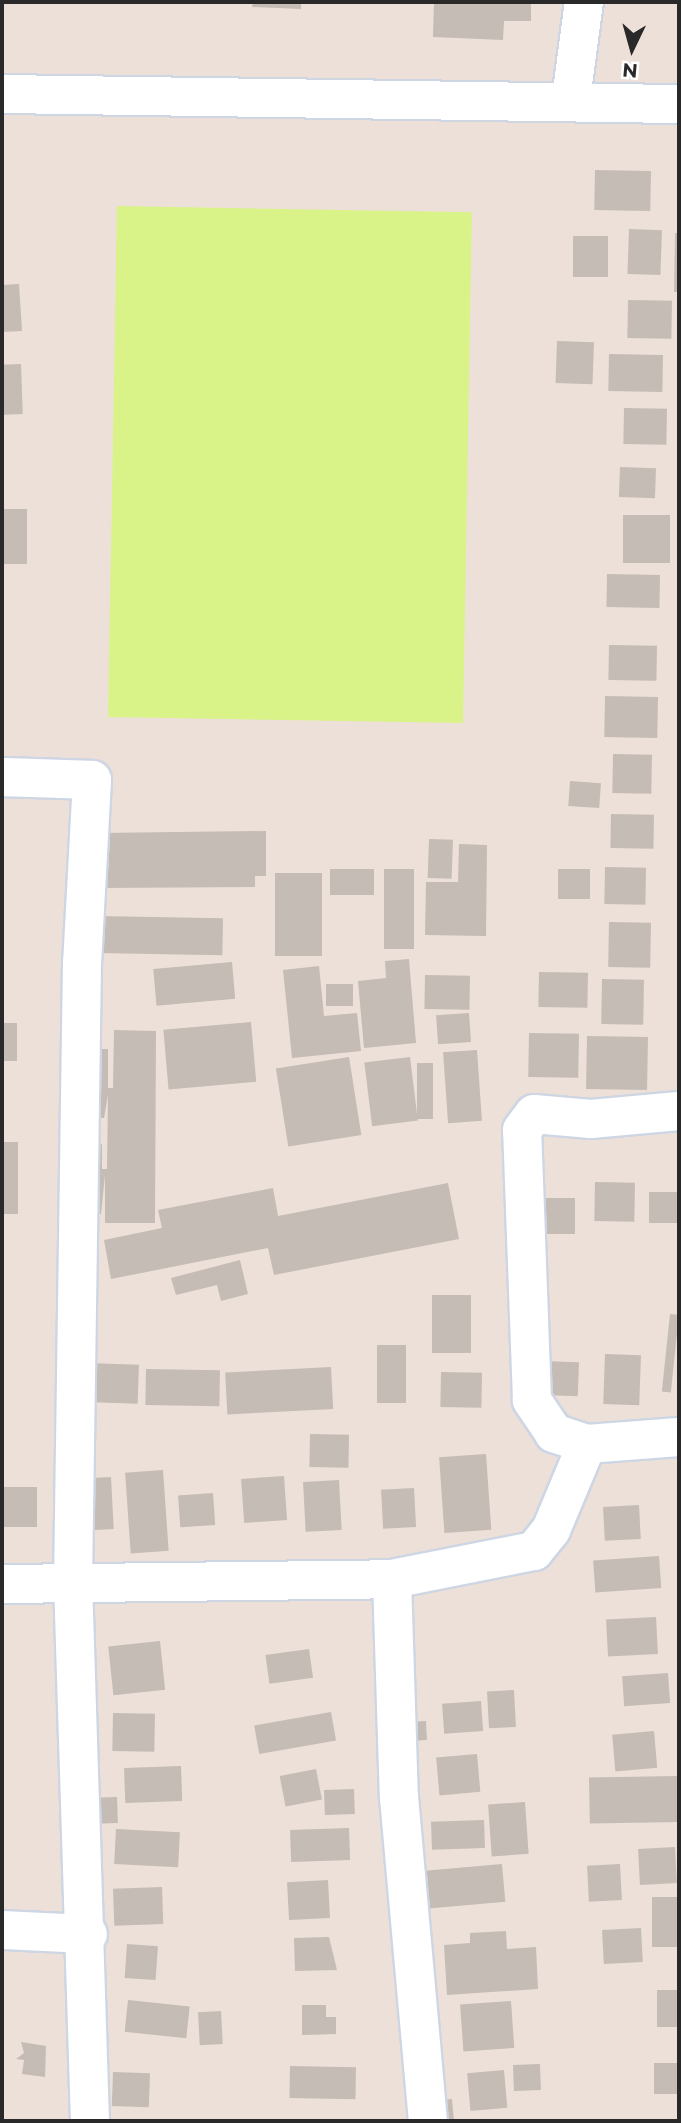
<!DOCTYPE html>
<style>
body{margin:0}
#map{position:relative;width:681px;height:2123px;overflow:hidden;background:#ede0d8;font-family:Montserrat,sans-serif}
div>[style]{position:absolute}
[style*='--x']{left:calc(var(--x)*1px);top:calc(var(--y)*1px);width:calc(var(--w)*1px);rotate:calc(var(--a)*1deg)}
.pitch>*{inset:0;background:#d9f389;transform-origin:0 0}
.building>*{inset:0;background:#c4bcb5;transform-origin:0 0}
.roads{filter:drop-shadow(2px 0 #ced6e4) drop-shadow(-2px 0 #ced6e4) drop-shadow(0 2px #ced6e4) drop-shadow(0 -2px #ced6e4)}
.minor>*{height:38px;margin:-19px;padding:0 19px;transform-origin:19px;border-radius:19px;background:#fff}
span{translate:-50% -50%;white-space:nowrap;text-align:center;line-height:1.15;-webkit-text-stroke:5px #fff;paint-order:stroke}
.frame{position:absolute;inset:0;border:4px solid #292929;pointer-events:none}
.north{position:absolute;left:597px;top:14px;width:70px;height:70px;-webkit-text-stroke:5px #fff;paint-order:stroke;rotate:185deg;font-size:19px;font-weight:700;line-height:28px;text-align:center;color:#292929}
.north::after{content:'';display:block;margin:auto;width:24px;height:32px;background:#292929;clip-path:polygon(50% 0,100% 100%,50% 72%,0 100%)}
</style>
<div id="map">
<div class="pitch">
<div style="left:117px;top:206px;width:355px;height:511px;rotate:1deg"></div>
</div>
<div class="building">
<div style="clip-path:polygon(253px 2px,301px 2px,301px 9px,252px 7px)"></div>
<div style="clip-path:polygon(434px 2px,531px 2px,531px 21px,504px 21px,503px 40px,433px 37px)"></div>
<div style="left:595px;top:170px;width:56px;height:40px;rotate:1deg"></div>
<div style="left:629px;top:229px;width:33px;height:45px;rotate:2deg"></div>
<div style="clip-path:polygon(675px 233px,679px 233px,679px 292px,674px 292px)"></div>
<div style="left:573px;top:236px;width:35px;height:41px"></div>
<div style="clip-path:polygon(19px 284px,22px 331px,2px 332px,2px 285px)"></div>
<div style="left:628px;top:300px;width:44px;height:38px;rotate:1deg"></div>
<div style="left:557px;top:341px;width:37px;height:42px;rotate:2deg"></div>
<div style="left:609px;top:354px;width:54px;height:37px;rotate:1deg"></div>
<div style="left:21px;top:364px;width:50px;height:19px;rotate:88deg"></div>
<div style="left:624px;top:408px;width:43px;height:36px;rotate:1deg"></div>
<div style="left:620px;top:467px;width:36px;height:30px;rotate:2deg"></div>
<div style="left:2px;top:509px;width:25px;height:55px"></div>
<div style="left:623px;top:515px;width:47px;height:48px"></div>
<div style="left:607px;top:574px;width:53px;height:33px;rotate:1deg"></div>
<div style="left:609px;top:645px;width:48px;height:35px;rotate:1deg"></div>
<div style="left:605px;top:696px;width:53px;height:41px;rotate:1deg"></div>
<div style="left:613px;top:754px;width:39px;height:39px;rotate:1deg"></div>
<div style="left:570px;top:781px;width:31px;height:25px;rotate:4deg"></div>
<div style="left:611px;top:814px;width:43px;height:34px;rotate:1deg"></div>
<div style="clip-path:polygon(266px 831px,266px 876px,255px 876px,255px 887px,100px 888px,99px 833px)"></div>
<div style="left:429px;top:839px;width:24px;height:39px;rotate:2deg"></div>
<div style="clip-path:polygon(459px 844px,487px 845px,486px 936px,425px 935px,426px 882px,458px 882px)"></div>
<div style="left:605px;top:867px;width:41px;height:37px;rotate:1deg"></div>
<div style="left:330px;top:869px;width:44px;height:26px"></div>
<div style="left:384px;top:869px;width:30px;height:80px"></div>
<div style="left:558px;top:869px;width:32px;height:30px"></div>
<div style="left:275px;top:873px;width:47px;height:83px"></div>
<div style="left:97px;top:916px;width:126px;height:37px;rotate:1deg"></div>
<div style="left:609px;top:922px;width:42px;height:45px;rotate:1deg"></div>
<div style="clip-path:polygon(409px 959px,416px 1043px,364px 1048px,358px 981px,386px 978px,385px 961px)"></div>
<div style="left:232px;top:962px;width:37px;height:79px;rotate:85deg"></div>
<div style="clip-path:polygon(319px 966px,324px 1016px,357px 1013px,361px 1051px,292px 1058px,283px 970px)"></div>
<div style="left:539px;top:972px;width:49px;height:35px;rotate:1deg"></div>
<div style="left:425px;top:975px;width:45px;height:34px;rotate:1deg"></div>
<div style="left:602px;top:979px;width:42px;height:45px;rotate:1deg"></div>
<div style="left:326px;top:984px;width:27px;height:22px"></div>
<div style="left:469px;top:1013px;width:29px;height:33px;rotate:86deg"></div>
<div style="left:251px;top:1022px;width:60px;height:88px;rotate:85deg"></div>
<div style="left:2px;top:1023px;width:15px;height:38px"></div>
<div style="clip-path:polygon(114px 1030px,156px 1031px,155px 1223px,105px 1223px,105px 1175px,101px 1214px,91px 1214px,82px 1144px,102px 1144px,102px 1169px,107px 1169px,108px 1095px,104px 1118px,87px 1117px,88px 1049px,108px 1049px,108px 1088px,113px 1088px)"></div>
<div style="left:529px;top:1033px;width:50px;height:44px;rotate:1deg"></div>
<div style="left:587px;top:1036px;width:61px;height:53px;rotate:1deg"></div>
<div style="left:477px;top:1050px;width:71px;height:34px;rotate:86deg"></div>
<div style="left:349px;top:1057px;width:79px;height:74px;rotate:81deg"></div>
<div style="left:410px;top:1057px;width:64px;height:46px;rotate:83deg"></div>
<div style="left:417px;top:1063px;width:16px;height:56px"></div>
<div style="left:2px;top:1142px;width:16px;height:72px"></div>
<div style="left:595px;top:1182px;width:40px;height:39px;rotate:1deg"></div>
<div style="clip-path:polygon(448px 1183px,459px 1239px,274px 1275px,268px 1248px,111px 1279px,104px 1240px,162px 1228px,158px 1210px,273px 1188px,278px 1216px)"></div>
<div style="left:649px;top:1192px;width:30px;height:31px"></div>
<div style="left:535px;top:1198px;width:40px;height:36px"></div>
<div style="clip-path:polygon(240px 1260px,248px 1294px,221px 1301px,217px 1285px,176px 1295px,171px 1278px)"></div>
<div style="left:432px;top:1295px;width:39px;height:58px"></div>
<div style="left:670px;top:1314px;width:9px;height:78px;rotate:6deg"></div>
<div style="left:377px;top:1345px;width:29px;height:58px"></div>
<div style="left:605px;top:1354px;width:36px;height:50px;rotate:2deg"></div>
<div style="left:542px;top:1361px;width:37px;height:34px;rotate:2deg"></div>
<div style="left:87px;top:1363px;width:52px;height:39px;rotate:2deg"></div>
<div style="left:331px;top:1367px;width:42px;height:106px;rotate:87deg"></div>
<div style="left:146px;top:1369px;width:74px;height:36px;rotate:1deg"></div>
<div style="left:441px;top:1372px;width:41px;height:35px;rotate:1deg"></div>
<div style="left:310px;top:1434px;width:39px;height:33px;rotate:1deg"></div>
<div style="left:486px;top:1454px;width:76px;height:47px;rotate:86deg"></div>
<div style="left:163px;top:1470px;width:81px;height:38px;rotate:86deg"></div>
<div style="left:284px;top:1476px;width:44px;height:43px;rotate:86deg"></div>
<div style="left:111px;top:1477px;width:52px;height:34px;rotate:87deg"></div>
<div style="left:339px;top:1480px;width:50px;height:36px;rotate:87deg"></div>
<div style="left:3px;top:1487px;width:34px;height:40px"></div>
<div style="left:414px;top:1488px;width:39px;height:33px;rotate:87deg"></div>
<div style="left:213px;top:1493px;width:32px;height:35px;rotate:86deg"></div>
<div style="left:639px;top:1505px;width:34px;height:36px;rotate:87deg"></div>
<div style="left:659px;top:1556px;width:32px;height:66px;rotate:86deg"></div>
<div style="left:656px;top:1617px;width:37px;height:50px;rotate:87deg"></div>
<div style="left:160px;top:1641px;width:49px;height:52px;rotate:84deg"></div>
<div style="left:309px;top:1649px;width:29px;height:44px;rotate:82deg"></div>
<div style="left:668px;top:1673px;width:30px;height:46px;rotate:86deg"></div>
<div style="left:514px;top:1690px;width:37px;height:27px;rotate:87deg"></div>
<div style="left:481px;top:1701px;width:30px;height:39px;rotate:86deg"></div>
<div style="left:331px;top:1712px;width:29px;height:78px;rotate:80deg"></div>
<div style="left:113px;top:1713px;width:42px;height:38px;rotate:1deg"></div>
<div style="left:426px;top:1721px;width:19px;height:34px;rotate:87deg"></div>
<div style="left:654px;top:1731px;width:37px;height:42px;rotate:85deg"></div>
<div style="left:477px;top:1754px;width:38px;height:41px;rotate:85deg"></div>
<div style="left:181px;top:1766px;width:35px;height:57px;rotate:88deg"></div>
<div style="left:316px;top:1769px;width:31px;height:37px;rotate:79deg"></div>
<div style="left:678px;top:1776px;width:46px;height:89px;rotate:89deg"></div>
<div style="left:354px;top:1789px;width:25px;height:30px;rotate:88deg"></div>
<div style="left:117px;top:1797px;width:26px;height:32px;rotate:88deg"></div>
<div style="left:525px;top:1802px;width:52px;height:37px;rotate:86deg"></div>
<div style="left:484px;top:1820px;width:28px;height:53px;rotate:88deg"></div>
<div style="left:349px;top:1828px;width:32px;height:59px;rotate:88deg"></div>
<div style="left:116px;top:1829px;width:64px;height:35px;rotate:3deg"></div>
<div style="left:675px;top:1847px;width:36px;height:37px;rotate:87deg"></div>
<div style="left:502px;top:1864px;width:38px;height:80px;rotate:85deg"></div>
<div style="left:620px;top:1864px;width:36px;height:33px;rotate:87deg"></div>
<div style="left:328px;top:1880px;width:38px;height:41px;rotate:87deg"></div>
<div style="left:162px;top:1887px;width:37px;height:49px;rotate:88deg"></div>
<div style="left:679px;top:1897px;width:50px;height:27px;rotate:90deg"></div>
<div style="left:641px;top:1928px;width:34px;height:39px;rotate:87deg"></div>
<div style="clip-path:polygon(506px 1931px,507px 1949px,536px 1947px,538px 1989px,447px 1995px,444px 1945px,470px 1943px,470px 1933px)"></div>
<div style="clip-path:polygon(329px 1937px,337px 1970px,295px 1971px,294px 1938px)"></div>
<div style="left:127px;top:1944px;width:31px;height:34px;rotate:4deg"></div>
<div style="left:679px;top:1990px;width:37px;height:22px;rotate:90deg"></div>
<div style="left:128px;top:2000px;width:62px;height:32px;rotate:6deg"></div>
<div style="left:511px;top:2001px;width:47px;height:51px;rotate:86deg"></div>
<div style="clip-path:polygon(302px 2005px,326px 2005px,326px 2017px,336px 2017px,336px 2034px,302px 2035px)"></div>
<div style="left:221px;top:2011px;width:33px;height:23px;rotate:87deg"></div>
<div style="clip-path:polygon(21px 2042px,46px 2046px,45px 2077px,22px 2074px,24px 2060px,16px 2059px,24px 2053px)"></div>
<div style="left:679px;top:2063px;width:31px;height:25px;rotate:90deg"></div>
<div style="left:540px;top:2064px;width:26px;height:27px;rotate:88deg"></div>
<div style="left:290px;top:2066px;width:66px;height:32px;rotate:1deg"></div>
<div style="left:504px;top:2070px;width:38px;height:37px;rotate:85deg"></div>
<div style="left:113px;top:2072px;width:37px;height:34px;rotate:2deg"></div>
<div style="left:452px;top:2099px;width:22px;height:23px;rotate:85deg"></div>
</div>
<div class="roads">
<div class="minor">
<div style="--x:2;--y:94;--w:677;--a:0.85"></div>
<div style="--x:571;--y:99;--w:98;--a:-82.4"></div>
<div style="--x:2;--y:777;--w:90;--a:1.9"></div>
<div style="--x:92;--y:780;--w:182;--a:93.1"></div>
<div style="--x:82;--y:962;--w:619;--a:90.83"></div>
<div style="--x:73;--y:1581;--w:540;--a:88.2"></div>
<div style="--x:587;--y:1444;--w:35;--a:-162"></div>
<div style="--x:554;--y:1433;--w:40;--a:-124"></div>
<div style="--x:532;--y:1400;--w:270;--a:-92.1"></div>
<div style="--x:522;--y:1130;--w:20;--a:-53"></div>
<div style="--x:534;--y:1114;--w:57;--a:5"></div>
<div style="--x:591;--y:1119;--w:88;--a:-5.2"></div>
<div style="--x:392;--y:1579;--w:145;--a:-11.2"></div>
<div style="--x:534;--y:1551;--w:27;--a:-51"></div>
<div style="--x:551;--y:1530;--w:93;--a:-67.3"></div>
<div style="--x:587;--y:1444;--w:92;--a:-4.4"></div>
<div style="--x:2;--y:1584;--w:390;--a:-0.7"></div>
<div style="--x:392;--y:1579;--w:218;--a:88.2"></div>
<div style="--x:399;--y:1797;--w:325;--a:84.9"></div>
<div style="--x:2;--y:1930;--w:86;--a:2.7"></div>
</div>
</div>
<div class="frame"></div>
<div class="north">N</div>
</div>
